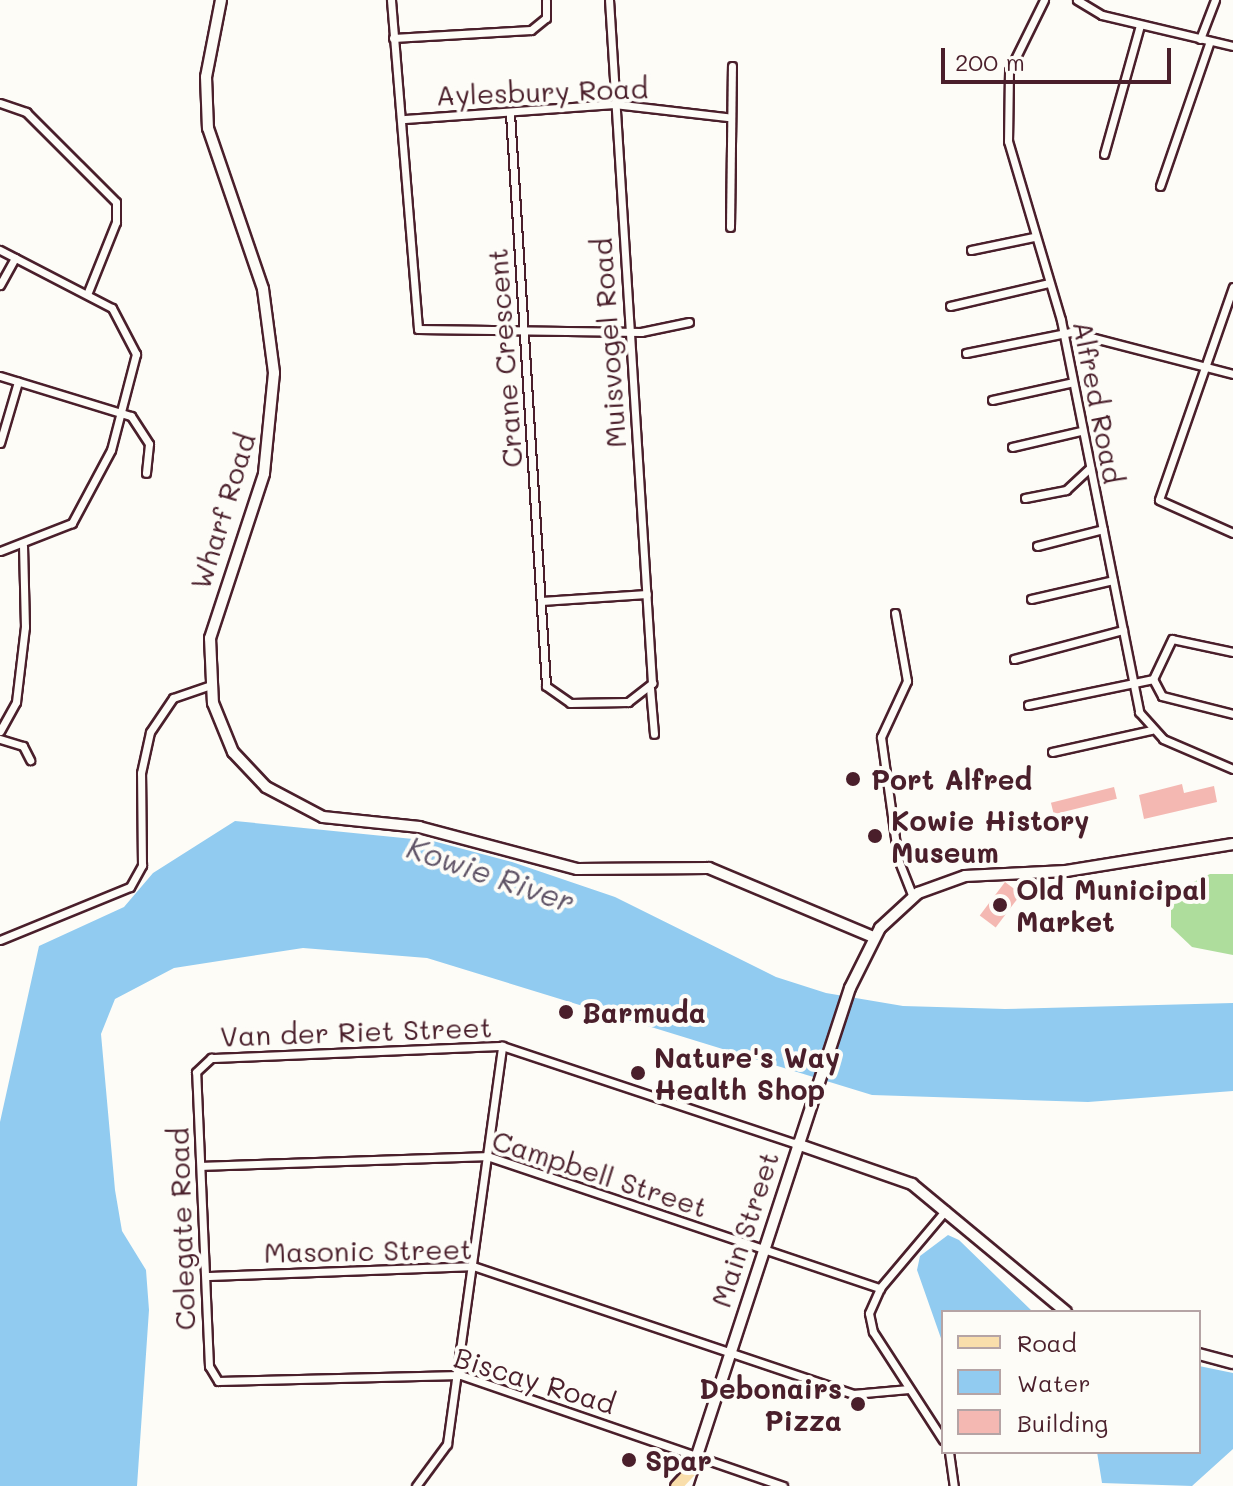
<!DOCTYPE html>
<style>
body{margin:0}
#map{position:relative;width:1233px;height:1486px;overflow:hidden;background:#fdfcf7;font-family:Mali,sans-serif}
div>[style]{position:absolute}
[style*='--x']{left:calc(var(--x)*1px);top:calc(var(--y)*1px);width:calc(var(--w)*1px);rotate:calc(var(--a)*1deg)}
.green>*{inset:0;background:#aedd9c}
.water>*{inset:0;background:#91cbf0}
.building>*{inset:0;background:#f4b8b2;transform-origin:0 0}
.roads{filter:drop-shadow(2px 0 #4a1f2b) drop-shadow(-2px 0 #4a1f2b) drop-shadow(0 2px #4a1f2b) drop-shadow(0 -2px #4a1f2b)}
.street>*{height:7px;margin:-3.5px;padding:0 3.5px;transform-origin:3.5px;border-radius:3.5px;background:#fdfcf7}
.secondary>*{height:10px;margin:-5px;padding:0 5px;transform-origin:5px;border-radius:5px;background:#fdfcf7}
.primary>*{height:11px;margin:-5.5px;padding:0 5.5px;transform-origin:5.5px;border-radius:5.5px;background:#f9deab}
.dots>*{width:22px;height:22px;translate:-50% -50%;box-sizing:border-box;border:4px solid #fdfcf7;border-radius:50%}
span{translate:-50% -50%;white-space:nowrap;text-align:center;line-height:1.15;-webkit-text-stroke:8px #fdfcf7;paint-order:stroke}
.street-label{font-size:28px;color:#4a1f2b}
.poi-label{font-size:28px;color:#4a1f2b;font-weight:700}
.left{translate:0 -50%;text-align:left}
.right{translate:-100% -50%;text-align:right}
.water-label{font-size:30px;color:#5f5366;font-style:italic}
.legend{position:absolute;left:941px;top:1310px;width:260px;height:144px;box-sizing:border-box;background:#fdfcf7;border:2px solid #b5a4a5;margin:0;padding:10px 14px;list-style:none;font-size:24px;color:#4a1f2b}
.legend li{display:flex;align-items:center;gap:16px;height:40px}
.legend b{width:40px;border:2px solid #b5a4a5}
.scale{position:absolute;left:941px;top:48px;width:230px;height:36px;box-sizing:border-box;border:4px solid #4a1f2b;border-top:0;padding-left:10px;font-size:24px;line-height:28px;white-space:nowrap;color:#4a1f2b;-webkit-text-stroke:6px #fdfcf7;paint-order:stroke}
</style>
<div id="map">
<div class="green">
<div style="clip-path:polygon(1210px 874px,1233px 874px,1233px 955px,1192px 947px,1171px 927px,1171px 893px)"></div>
</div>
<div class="water">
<div style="clip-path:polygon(235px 821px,433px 841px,512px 862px,615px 897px,776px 977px,826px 993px,903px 1006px,1005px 1009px,1233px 1003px,1233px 1091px,1088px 1102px,872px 1095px,427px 958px,303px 948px,174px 968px,115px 999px,101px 1034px,115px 1190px,122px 1231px,146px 1270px,149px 1310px,137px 1486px,0 1486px,0 1122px,39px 946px,124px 907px,153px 873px)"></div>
<div style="clip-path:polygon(948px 1235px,959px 1240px,1033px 1312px,943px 1312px,943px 1344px,917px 1270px,920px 1256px)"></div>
<div style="clip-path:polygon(1199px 1366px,1233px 1373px,1233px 1449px,1192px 1486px,1102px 1483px,1097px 1452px,1199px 1452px)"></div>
</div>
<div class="building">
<div style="clip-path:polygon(1182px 784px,1184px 793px,1214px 786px,1217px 802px,1144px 819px,1139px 795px)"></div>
<div style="left:1114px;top:787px;width:12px;height:65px;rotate:76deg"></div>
<div style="left:1005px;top:882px;width:20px;height:42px;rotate:37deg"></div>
</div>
<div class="roads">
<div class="street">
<div style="--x:391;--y:0;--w:330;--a:85.3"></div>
<div style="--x:418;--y:329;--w:223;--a:0.8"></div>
<div style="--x:641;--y:332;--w:49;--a:-11.8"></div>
<div style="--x:1044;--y:0;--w:79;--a:116.2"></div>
<div style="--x:1009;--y:71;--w:70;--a:90.8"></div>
<div style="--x:1008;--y:141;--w:187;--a:73.5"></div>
<div style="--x:1061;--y:320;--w:400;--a:78.7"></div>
<div style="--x:1139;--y:712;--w:36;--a:48"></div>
<div style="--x:1163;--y:739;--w:76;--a:23.2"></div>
<div style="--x:1077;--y:0;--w:29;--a:31"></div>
<div style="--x:1102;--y:15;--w:135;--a:13.3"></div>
<div style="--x:393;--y:38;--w:138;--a:-3.3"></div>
<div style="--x:531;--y:30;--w:19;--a:-39"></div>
<div style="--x:546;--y:18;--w:18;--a:-90"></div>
<div style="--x:1200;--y:39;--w:42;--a:-69"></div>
<div style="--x:0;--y:103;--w:28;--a:19"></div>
<div style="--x:26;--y:112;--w:127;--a:45"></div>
<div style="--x:116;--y:202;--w:20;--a:90"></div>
<div style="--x:116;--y:222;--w:75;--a:111.8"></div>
<div style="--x:510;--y:113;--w:574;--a:86.4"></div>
<div style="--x:546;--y:686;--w:29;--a:35"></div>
<div style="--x:570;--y:703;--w:58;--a:-1"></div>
<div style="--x:628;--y:702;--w:31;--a:-38"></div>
<div style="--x:652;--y:683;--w:684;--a:-93.6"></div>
<div style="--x:405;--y:119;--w:210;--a:-4.1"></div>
<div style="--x:614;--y:104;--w:114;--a:6.6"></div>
<div style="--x:1104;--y:154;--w:134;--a:-74.4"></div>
<div style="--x:1160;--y:186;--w:153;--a:-71"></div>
<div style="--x:730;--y:227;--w:161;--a:-89.3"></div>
<div style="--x:0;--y:250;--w:126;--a:27.4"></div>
<div style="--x:112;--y:308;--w:52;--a:62.4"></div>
<div style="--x:136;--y:354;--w:99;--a:104.6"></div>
<div style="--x:111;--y:450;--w:83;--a:118.1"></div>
<div style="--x:72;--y:523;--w:77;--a:158.7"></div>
<div style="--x:971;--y:250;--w:64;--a:-11.7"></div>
<div style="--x:0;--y:285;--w:31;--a:-61"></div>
<div style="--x:1233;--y:287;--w:225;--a:109.2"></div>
<div style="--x:1159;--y:500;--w:81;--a:24"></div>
<div style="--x:950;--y:306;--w:102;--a:-13.1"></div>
<div style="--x:966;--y:353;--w:107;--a:-11.3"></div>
<div style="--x:1071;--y:332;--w:167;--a:14.5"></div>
<div style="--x:0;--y:376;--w:137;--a:17"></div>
<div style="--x:131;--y:416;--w:33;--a:57"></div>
<div style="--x:149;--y:444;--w:29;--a:96"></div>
<div style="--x:992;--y:400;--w:79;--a:-12.4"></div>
<div style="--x:0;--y:443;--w:64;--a:-73.6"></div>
<div style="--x:1012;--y:447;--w:71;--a:-13.1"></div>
<div style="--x:1025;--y:498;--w:42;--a:-11"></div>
<div style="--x:1066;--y:490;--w:33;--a:-43"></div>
<div style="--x:1037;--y:546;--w:68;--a:-14.4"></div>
<div style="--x:1031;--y:599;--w:84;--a:-13"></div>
<div style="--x:541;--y:601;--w:106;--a:-3.8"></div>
<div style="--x:895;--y:613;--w:69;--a:80"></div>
<div style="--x:907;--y:681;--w:62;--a:114.9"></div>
<div style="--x:881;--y:737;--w:123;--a:82.1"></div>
<div style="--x:898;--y:859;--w:41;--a:68.5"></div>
<div style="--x:1233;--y:652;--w:62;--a:-168"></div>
<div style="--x:1172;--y:639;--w:44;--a:115.4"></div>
<div style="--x:1153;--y:679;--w:19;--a:62"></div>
<div style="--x:1162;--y:696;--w:73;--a:14.2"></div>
<div style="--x:1014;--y:659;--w:113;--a:-14.9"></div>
<div style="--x:650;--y:688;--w:46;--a:85"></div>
<div style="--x:1028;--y:705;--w:128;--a:-11.7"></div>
<div style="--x:0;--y:731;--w:33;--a:-61"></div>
<div style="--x:16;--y:702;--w:76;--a:-83.2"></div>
<div style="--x:25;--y:627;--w:81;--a:-91.4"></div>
<div style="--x:0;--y:739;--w:24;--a:17"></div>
<div style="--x:23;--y:746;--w:16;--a:63"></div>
<div style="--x:1052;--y:752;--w:101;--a:-12.5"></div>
<div style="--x:0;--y:940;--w:140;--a:-22.2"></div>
<div style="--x:130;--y:887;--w:25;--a:-61"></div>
<div style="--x:142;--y:865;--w:92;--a:-90.6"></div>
<div style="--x:141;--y:773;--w:42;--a:-77.6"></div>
<div style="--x:150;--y:732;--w:41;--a:-55.9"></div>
<div style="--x:173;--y:698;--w:40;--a:-18.9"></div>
<div style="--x:202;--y:1166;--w:285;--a:-2"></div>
<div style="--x:487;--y:1156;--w:415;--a:18.6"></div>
<div style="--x:206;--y:1276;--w:267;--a:-2.1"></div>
<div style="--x:473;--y:1266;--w:401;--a:18.6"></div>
<div style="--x:853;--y:1394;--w:56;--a:-5.1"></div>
<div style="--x:943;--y:1440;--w:129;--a:-122.9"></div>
<div style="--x:873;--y:1332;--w:19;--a:-102"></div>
<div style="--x:869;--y:1313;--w:27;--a:-66"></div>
<div style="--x:880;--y:1288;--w:102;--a:-49.8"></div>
<div style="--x:949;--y:1452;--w:34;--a:82"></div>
<div style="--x:416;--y:1486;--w:52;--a:-53.6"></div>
<div style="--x:447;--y:1444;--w:402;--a:-82.1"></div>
<div style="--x:783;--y:1486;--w:342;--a:-161"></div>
<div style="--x:460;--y:1375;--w:242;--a:178.6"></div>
<div style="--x:218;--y:1381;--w:17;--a:-121"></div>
<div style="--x:209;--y:1366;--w:294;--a:-92.5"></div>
<div style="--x:196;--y:1072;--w:21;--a:-43"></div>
<div style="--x:211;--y:1058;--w:291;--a:-2.4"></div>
<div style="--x:502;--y:1046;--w:311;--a:18.4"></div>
</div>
<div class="secondary">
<div style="--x:221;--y:0;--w:78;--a:101"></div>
<div style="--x:206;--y:77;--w:51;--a:87.8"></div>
<div style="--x:208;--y:128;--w:170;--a:71.1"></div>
<div style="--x:263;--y:289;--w:85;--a:82.5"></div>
<div style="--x:274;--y:373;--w:101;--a:95.7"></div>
<div style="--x:264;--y:474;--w:173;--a:108.2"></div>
<div style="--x:210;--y:638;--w:65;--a:87.4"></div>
<div style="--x:213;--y:703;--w:53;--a:67.8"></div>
<div style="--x:233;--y:752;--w:48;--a:46.7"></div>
<div style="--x:266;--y:787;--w:64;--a:27.8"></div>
<div style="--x:323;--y:817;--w:97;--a:5.9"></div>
<div style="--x:419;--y:827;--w:163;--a:14.9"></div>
<div style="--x:577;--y:869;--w:132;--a:-0.4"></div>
<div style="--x:709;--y:868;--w:178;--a:22.8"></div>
<div style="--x:797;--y:1144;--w:122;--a:19.2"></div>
<div style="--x:912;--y:1184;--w:200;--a:39.7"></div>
<div style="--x:1199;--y:1354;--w:35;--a:15"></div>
<div style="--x:687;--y:1486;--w:524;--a:-71.88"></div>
<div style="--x:850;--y:988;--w:67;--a:-63.4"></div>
<div style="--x:880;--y:928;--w:52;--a:-42.6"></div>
<div style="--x:918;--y:893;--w:50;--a:-19.9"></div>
<div style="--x:965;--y:876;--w:101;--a:-2.8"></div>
<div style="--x:1066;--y:871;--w:169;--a:-9.2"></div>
</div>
<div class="primary">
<div style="--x:676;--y:1486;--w:23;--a:-47"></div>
</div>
</div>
<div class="dots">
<div style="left:853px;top:779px;background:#4a1f2b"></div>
<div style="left:875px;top:836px;background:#4a1f2b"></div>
<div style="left:1000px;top:905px;background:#4a1f2b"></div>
<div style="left:566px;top:1012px;background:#4a1f2b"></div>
<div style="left:638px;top:1073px;background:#4a1f2b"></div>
<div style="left:858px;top:1404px;background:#4a1f2b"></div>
<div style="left:629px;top:1460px;background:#4a1f2b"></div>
</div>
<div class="street-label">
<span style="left:542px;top:91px;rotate:-2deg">Aylesbury Road</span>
<span style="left:608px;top:343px;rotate:-94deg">Muisvogel Road</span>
<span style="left:504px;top:358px;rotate:-94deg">Crane Crescent</span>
<span style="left:1099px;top:402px;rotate:79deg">Alfred Road</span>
<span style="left:222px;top:511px;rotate:-73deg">Wharf Road</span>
<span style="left:356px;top:1031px;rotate:-2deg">Van der Riet Street</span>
<span style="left:600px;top:1173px;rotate:18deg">Campbell Street</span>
<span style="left:181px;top:1229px;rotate:-92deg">Colegate Road</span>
<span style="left:744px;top:1229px;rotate:-72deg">Main Street</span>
<span style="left:368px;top:1250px;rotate:-1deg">Masonic Street</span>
<span style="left:535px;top:1380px;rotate:17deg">Biscay Road</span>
</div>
<div class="poi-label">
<span class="left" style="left:871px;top:779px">Port Alfred</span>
<span class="left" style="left:891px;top:836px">Kowie History<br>Museum</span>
<span class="left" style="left:1016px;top:905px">Old Municipal<br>Market</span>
<span class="left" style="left:582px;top:1012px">Barmuda</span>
<span class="left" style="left:654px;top:1073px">Nature's Way<br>Health Shop</span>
<span class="right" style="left:842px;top:1404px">Debonairs<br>Pizza</span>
<span class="left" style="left:645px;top:1460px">Spar</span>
</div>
<div class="water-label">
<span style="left:491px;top:874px;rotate:19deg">Kowie River</span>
</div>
<ul class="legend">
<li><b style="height:10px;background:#f9deab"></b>Road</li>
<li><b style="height:22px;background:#91cbf0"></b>Water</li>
<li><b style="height:22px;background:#f4b8b2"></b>Building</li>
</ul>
<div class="scale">200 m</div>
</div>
